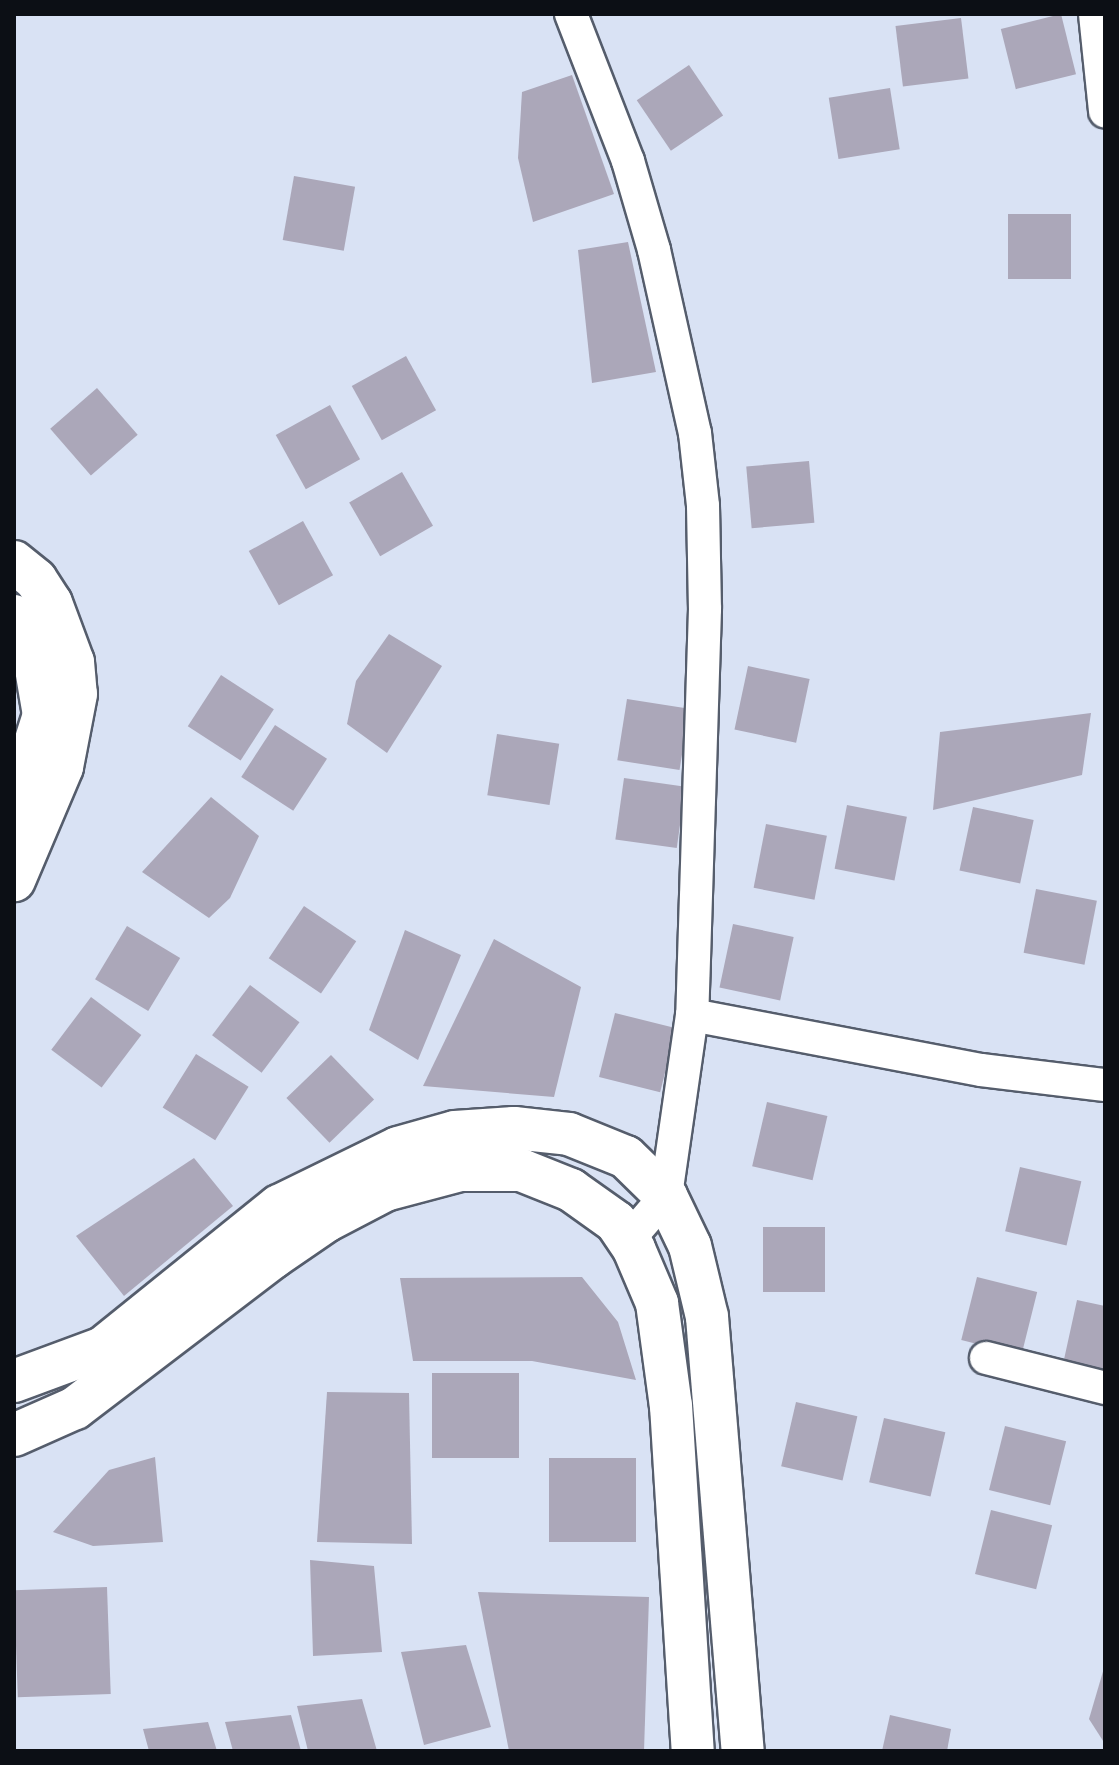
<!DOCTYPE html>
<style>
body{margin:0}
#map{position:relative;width:1119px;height:1765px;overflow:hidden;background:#d9e2f4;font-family:Helvetica,sans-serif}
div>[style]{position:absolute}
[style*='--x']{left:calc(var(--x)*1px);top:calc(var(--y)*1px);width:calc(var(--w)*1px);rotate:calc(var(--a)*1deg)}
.building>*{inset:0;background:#aba7b9;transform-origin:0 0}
.roads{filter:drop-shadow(2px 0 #555d6c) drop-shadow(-2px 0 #555d6c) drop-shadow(0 2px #555d6c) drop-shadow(0 -2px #555d6c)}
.minor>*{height:32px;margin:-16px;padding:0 16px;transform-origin:16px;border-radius:16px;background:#fff}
.major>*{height:42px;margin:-21px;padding:0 21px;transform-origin:21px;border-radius:21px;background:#fff}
span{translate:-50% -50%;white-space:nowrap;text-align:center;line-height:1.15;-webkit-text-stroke:6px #d9e2f4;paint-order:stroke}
.frame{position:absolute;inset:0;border:16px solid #0c0f15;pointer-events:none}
</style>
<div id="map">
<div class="building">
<div style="left:1061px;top:14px;width:62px;height:62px;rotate:76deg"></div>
<div style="left:961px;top:18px;width:61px;height:66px;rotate:83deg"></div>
<div style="left:689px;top:65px;width:61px;height:63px;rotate:56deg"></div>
<div style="clip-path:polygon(572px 75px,614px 194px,533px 222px,518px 158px,522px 92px)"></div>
<div style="left:890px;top:88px;width:62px;height:62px;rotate:81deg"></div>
<div style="left:294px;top:176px;width:62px;height:65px;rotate:10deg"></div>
<div style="left:1008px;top:214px;width:63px;height:65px"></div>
<div style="clip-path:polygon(628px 242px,656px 372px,592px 383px,578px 250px)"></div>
<div style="left:406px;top:356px;width:62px;height:62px;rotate:61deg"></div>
<div style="left:97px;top:388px;width:62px;height:62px;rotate:49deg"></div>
<div style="left:330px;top:405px;width:62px;height:62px;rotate:61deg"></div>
<div style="left:809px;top:461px;width:62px;height:63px;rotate:85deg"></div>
<div style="left:402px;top:472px;width:62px;height:61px;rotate:60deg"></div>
<div style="left:303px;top:521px;width:62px;height:62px;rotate:61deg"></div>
<div style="clip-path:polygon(389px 634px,442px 666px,387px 753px,347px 724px,356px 681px)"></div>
<div style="left:748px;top:666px;width:63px;height:65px;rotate:12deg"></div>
<div style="left:221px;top:675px;width:63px;height:61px;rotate:33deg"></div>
<div style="left:627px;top:699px;width:63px;height:62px;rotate:9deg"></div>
<div style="clip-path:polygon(1091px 713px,1082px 775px,933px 810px,940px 732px)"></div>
<div style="left:275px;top:725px;width:62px;height:62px;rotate:33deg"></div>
<div style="left:497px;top:734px;width:63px;height:62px;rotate:9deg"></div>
<div style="left:624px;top:778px;width:62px;height:62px;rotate:8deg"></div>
<div style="clip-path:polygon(211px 797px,259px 836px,230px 898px,209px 918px,142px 872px)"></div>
<div style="left:847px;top:805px;width:61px;height:65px;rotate:11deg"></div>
<div style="left:973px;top:807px;width:62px;height:65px;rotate:12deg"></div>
<div style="left:766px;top:824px;width:62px;height:65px;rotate:11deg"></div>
<div style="left:1036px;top:889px;width:62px;height:65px;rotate:11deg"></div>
<div style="left:304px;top:906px;width:63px;height:63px;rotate:34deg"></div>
<div style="left:733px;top:924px;width:62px;height:65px;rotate:12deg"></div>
<div style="left:127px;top:926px;width:62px;height:62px;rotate:31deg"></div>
<div style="clip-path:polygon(405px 930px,461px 955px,418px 1060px,369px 1030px)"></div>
<div style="clip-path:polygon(494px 939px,581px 987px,554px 1097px,423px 1086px)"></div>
<div style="left:250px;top:985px;width:62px;height:63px;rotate:37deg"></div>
<div style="left:91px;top:997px;width:63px;height:66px;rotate:37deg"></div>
<div style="left:615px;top:1013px;width:63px;height:66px;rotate:14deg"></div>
<div style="left:196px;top:1054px;width:62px;height:63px;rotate:32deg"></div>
<div style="left:331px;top:1055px;width:62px;height:62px;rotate:46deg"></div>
<div style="left:767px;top:1102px;width:62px;height:66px;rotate:13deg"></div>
<div style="clip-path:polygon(194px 1158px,233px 1206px,124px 1296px,76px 1236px)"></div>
<div style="left:1020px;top:1167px;width:63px;height:66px;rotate:13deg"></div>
<div style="left:763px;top:1227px;width:62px;height:65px"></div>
<div style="clip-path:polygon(582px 1277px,618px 1322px,636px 1380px,532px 1361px,413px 1361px,400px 1278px)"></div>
<div style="left:977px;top:1277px;width:62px;height:65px;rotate:14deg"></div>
<div style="clip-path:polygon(1077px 1300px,1105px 1306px,1105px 1371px,1063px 1364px)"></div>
<div style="left:432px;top:1373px;width:87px;height:85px"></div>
<div style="clip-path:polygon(327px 1392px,409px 1393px,412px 1544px,317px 1542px)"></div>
<div style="left:796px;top:1402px;width:63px;height:66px;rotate:13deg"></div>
<div style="left:884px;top:1418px;width:63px;height:66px;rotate:13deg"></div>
<div style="left:1005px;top:1426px;width:63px;height:66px;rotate:14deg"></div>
<div style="clip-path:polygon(155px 1457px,163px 1542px,93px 1546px,53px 1532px,109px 1470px)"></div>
<div style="left:549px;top:1458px;width:87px;height:84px"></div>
<div style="left:991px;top:1510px;width:63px;height:66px;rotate:14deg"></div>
<div style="clip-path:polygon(310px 1560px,374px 1566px,382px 1652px,313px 1656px)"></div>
<div style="left:107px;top:1587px;width:107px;height:93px;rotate:88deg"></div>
<div style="clip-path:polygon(478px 1592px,649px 1597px,644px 1751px,509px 1751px)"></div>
<div style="clip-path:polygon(466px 1645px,491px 1727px,424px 1745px,401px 1652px)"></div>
<div style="clip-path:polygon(1104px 1668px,1105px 1668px,1105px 1744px,1089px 1719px)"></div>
<div style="clip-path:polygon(362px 1699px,377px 1751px,308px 1751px,297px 1706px)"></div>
<div style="clip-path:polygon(291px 1715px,301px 1751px,233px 1751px,225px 1722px)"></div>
<div style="clip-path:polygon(890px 1715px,951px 1729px,947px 1751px,882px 1751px)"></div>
<div style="clip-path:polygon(208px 1722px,217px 1751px,149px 1751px,143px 1729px)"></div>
</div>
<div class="roads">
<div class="minor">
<div style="--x:571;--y:14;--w:158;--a:68.8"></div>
<div style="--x:628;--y:161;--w:93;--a:73.7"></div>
<div style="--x:654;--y:250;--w:188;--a:77.4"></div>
<div style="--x:695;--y:433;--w:73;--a:83.7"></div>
<div style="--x:703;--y:506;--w:103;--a:88.9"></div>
<div style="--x:705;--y:609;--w:406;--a:91.8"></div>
<div style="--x:692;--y:1015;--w:183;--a:98.2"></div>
<div style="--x:666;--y:1196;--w:58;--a:130.8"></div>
<div style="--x:1095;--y:14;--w:98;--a:84.1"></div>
<div style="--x:692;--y:1015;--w:294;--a:10.8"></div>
<div style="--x:981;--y:1070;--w:125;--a:6.9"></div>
<div style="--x:986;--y:1358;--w:123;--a:14.1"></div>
</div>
<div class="major">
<div style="--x:14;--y:562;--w:28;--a:39"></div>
<div style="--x:36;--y:580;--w:27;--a:57"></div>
<div style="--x:51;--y:603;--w:63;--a:69.6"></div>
<div style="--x:73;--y:662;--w:32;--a:85"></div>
<div style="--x:76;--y:694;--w:74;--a:100.9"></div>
<div style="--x:62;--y:767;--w:123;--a:113"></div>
<div style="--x:14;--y:616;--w:46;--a:64"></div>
<div style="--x:34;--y:657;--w:59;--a:80.2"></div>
<div style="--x:44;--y:715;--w:99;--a:107.7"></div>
<div style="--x:14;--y:1381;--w:95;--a:-20.3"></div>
<div style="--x:103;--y:1348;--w:226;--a:-38.9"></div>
<div style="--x:279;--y:1206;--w:132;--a:-26"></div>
<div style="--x:398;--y:1148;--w:59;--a:-15.7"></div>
<div style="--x:455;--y:1132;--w:59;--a:-3.9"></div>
<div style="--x:514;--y:1128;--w:55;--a:6.2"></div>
<div style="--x:569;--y:1134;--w:61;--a:22"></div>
<div style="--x:626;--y:1157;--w:56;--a:44.3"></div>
<div style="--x:666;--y:1196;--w:55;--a:64.4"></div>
<div style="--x:690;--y:1246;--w:73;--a:76.5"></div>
<div style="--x:707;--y:1317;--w:435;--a:85.3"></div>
<div style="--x:14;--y:1435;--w:67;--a:-23.9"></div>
<div style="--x:75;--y:1408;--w:248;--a:-37.3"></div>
<div style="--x:272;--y:1258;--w:65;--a:-34.4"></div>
<div style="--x:326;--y:1221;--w:67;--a:-27.7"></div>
<div style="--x:385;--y:1190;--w:78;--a:-14.9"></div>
<div style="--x:460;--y:1170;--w:61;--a:0"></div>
<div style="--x:521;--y:1170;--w:54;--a:21.8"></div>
<div style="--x:571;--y:1190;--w:55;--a:35.4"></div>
<div style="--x:616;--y:1222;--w:32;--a:56"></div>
<div style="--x:634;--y:1249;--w:59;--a:66.9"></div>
<div style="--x:657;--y:1303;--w:104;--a:82.3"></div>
<div style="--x:671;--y:1406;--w:346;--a:86.4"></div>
</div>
</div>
<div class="frame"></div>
</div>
